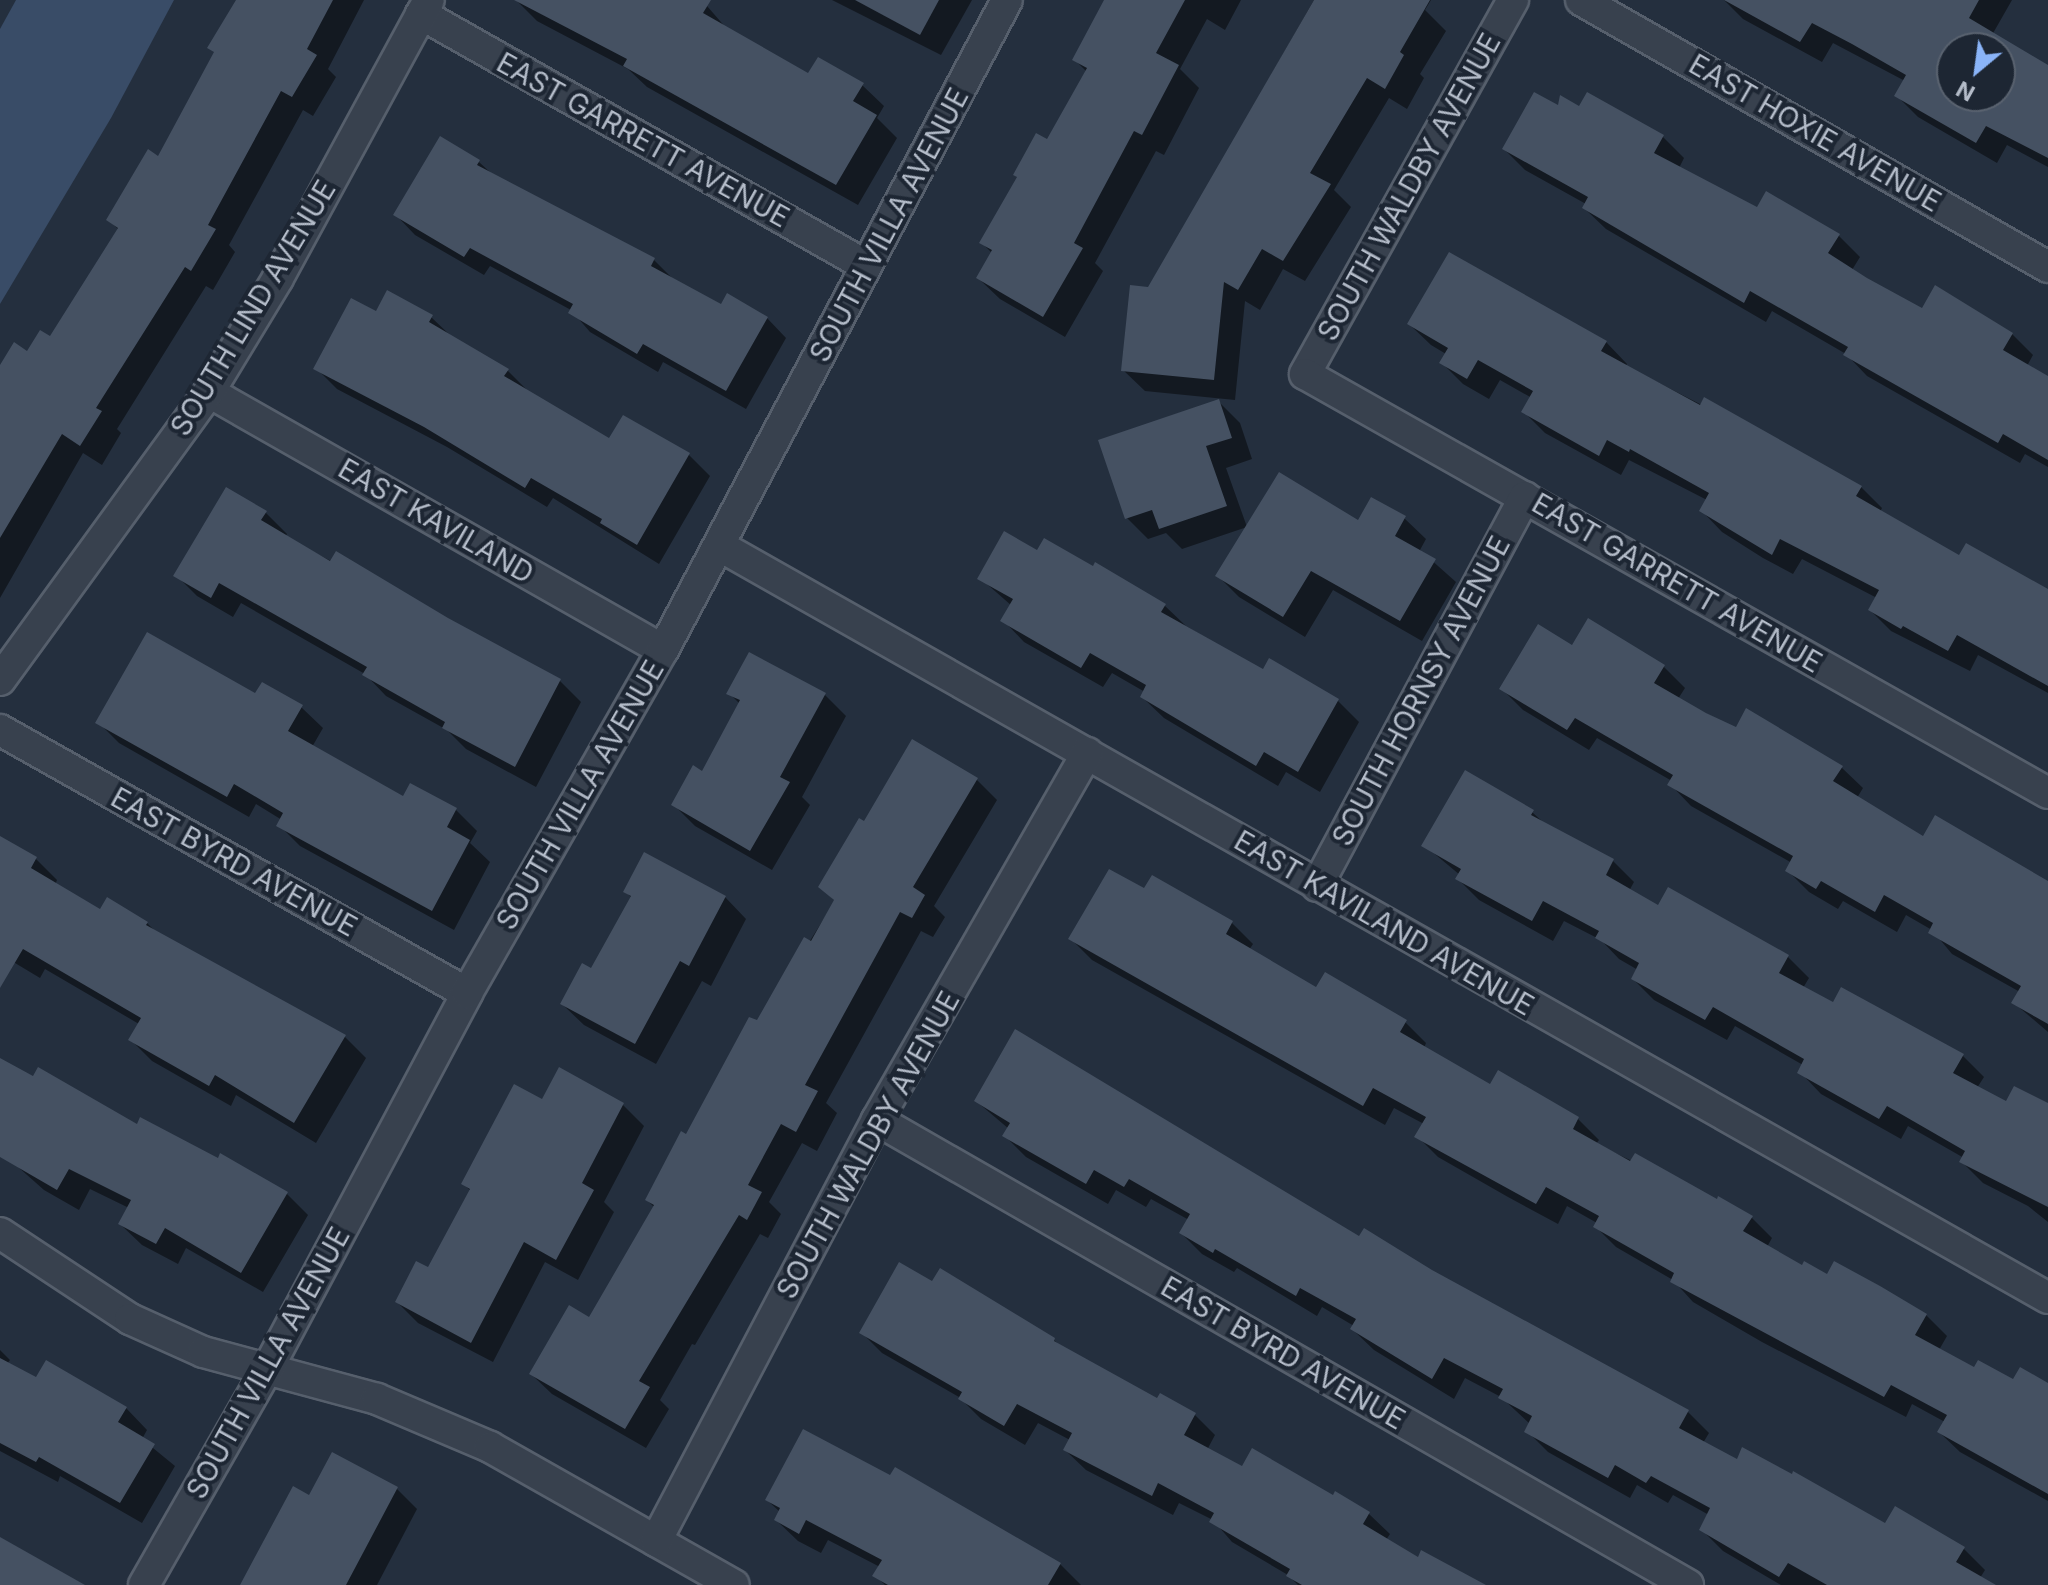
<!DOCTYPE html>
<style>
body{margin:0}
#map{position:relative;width:2048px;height:1585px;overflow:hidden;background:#242f3e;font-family:Inter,sans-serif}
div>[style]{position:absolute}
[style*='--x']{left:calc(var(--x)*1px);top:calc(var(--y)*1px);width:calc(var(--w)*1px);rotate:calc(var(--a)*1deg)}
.water>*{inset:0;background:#394c67}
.shadow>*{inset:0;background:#0007}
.building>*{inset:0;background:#455162}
.roads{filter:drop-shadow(2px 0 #565f6c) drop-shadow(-2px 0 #565f6c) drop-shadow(0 2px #565f6c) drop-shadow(0 -2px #565f6c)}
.street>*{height:30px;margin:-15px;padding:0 15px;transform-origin:15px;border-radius:15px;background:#38414e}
span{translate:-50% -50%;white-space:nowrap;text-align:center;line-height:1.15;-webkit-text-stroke:8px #1d2633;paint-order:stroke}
.street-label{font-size:28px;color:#b4bcc9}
.north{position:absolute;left:1936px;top:32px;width:80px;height:80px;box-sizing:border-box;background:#1d2633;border:2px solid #59626f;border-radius:50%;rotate:209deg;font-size:22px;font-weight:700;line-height:32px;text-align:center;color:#b4bcc9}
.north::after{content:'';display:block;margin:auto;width:28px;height:36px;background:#8ab4f8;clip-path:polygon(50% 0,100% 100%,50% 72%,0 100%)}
</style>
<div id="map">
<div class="water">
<div style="clip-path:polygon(16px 0,174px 0,111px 118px,0 304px,0 29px)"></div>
</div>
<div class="shadow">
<div style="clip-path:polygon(238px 0,364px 0,328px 69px,336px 77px,313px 116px,303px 110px,229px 245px,235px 252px,213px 290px,206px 286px,117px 429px,121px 433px,102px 465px,83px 453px,0 598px,0 370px,51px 339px,119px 230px,109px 220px,159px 158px,216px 53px)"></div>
<div style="clip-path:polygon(516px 0,698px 0,707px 6px,727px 29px,809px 76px,862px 85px,884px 106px,877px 118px,897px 138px,858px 205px,647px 87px,628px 69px,537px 21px)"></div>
<div style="clip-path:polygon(832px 0,972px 0,941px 55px)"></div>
<div style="clip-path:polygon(1107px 0,1241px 0,1225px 30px,1207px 19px,1180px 69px,1199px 88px,1164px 155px,1156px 151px,1095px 263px,1103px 271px,1065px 337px,1000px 299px,978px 278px,992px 253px,981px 242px,1048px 142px,1087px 72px,1075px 60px)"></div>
<div style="clip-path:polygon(1314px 0,1431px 0,1425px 10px,1446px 31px,1420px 74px,1424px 78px,1407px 109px,1389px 98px,1334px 190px,1351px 207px,1305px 281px,1283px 269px,1260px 310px,1245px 301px,1235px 400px,1145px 391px,1123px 370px,1149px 289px)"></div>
<div style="clip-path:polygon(evenodd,1724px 0,2012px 0,1992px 35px,2048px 67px,2048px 167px,2007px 145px,1997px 163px,1918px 117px,1897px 96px,1905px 81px,1833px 43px,1822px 62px,1743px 19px,1724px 0,1952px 48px,2000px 48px,2000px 96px,1952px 96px,1952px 48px)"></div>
<div style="clip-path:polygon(1560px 109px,1580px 109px,1663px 137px,1684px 158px,1679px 168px,1757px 210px,1838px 235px,1860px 257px,1852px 270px,1922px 311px,2012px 334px,2033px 355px,2027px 366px,2048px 387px,2048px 467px,2025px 454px,2020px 463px,1867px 376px,1846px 354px,1772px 311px,1766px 322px,1606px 229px,1584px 208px,1586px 204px,1525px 170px,1504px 149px)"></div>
<div style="clip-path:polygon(479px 162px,493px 175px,654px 260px,674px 280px,721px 307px,767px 318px,786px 338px,746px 409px,663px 362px,658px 372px,590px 332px,571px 310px,490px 266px,484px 275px,415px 235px,396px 215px)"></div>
<div style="clip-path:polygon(377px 314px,431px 317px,453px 338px,507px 370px,529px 392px,610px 441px,689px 455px,710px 476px,659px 564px,553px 498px,547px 507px,447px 447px,337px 389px,316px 368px)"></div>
<div style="clip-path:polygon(1409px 324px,1606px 342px,1627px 364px,1626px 366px,1861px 487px,1882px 508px,1880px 512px,1960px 558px,2048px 591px,2048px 693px,1978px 655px,1970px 671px,1891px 631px,1870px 610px,1877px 598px,1802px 559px,1793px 574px,1763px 558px,1722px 532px,1701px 510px,1707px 500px,1629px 460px,1621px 475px,1545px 433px,1524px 412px,1532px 398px,1500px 380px,1489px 399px,1463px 384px,1441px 362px,1446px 354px,1431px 345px)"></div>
<div style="clip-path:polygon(1219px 402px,1240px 423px,1252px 459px,1226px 468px,1247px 527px,1182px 549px,1166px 533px,1148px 539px,1127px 518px)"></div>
<div style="clip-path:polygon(265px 512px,287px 534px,285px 537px,560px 681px,581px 702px,536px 787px,466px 749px,447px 730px,386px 696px,365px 674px,241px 603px,233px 617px,197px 596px,176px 575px)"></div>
<div style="clip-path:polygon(1404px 518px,1426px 539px,1420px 550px,1456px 582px,1422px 641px,1333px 590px,1305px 637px,1239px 597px,1218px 576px,1359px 523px)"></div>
<div style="clip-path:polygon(1038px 553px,1164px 605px,1186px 626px,1264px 672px,1270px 661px,1338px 701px,1359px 722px,1320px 792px,1286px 772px,1278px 786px,1164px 718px,1142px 697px,1145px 692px,1112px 673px,1103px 687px,1024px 642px,1003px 620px,1012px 606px,980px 578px)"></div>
<div style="clip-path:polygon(1573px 648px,1664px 667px,1685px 688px,1678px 699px,1737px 729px,1841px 767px,1863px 788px,1857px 798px,1924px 839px,2048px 892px,2048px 1032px,2014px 1003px,2020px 992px,1952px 954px,1932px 930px,1906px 915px,1897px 932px,1843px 901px,1838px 909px,1809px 892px,1787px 870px,1792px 863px,1691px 806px,1670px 784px,1672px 781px,1597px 738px,1589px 750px,1523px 710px,1502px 689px)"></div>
<div style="clip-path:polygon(729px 693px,824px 694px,846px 716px,802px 797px,810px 805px,772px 870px,695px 826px,674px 805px,703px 774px,740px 704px)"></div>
<div style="clip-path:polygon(256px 696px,301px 707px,323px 728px,312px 747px,404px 798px,456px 810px,477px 831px,470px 843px,490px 862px,454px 930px,300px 846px,279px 825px,282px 820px,256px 804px,249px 817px,119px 743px,98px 722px)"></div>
<div style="clip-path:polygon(976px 779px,997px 800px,934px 906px,945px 917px,933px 937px,921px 931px,826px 1103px,837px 1113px,817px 1151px,802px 1143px,769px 1202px,781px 1214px,768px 1238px,760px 1234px,695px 1345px,692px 1344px,660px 1400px,669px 1409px,646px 1448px,552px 1394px,531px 1374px,590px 1320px,655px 1208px,647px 1200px,835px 901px,821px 887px,865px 824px)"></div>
<div style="clip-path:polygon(1532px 812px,1545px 824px,1613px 861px,1634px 882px,1629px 891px,1659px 908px,1788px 957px,1809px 978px,1803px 988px,1834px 1005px,1963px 1056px,1984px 1077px,1977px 1088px,2007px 1104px,2048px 1104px,2048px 1222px,2028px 1206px,1983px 1183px,1962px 1162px,1964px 1158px,1908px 1126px,1901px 1139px,1821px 1094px,1800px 1072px,1803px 1065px,1735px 1026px,1727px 1040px,1654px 1000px,1633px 979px,1638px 970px,1619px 959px,1601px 940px,1564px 921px,1553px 941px,1479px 900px,1458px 879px,1460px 875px,1424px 845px)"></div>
<div style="clip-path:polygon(0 838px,36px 859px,57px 880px,55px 885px,101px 911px,147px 923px,156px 932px,345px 1037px,366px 1058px,316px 1143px,236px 1095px,231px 1106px,152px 1061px,131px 1040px,139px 1024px,45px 969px,40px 978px,0 954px)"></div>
<div style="clip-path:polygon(625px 891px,725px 897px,746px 919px,711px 986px,702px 981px,656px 1064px,584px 1025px,562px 1004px,592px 970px,632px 898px)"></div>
<div style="clip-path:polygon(1144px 891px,1232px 923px,1253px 944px,1249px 950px,1317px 990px,1405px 1022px,1426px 1043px,1424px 1048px,1491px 1087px,1578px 1119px,1599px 1140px,1596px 1144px,1751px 1217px,1772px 1238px,1767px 1247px,1802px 1267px,1926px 1315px,1947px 1336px,1939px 1350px,1974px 1369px,2014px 1382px,2048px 1385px,2048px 1501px,1960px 1452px,1939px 1432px,1945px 1422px,1912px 1404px,1906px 1417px,1762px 1342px,1693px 1302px,1673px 1280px,1616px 1247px,1595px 1226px,1597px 1223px,1567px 1206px,1558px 1224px,1508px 1197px,1438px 1157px,1417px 1136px,1424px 1124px,1394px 1108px,1385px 1125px,1092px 960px,1071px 939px)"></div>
<div style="clip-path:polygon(0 1061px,286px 1193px,308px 1215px,263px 1292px,186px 1248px,178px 1264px,142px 1245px,120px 1224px,129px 1208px,90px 1189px,79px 1210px,44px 1190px,0 1151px)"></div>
<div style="clip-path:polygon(560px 1070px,623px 1105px,644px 1126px,604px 1202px,614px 1212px,578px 1280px,545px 1262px,493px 1362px,418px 1323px,397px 1302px,429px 1270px,471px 1191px,463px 1184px,543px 1102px)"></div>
<div style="clip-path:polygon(976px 1101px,1360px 1239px,1431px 1272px,1688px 1412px,1709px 1433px,1703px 1443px,1737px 1461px,1885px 1526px,1963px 1548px,1985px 1570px,1980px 1578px,1992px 1585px,1781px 1585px,1723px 1551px,1701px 1529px,1709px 1515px,1673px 1495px,1668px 1503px,1637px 1485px,1630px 1498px,1548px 1452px,1527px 1431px,1530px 1424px,1501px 1397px,1465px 1378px,1454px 1399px,1374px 1350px,1352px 1329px,1354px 1326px,1322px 1307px,1317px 1316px,1237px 1268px,1234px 1272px,1202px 1254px,1181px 1233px,1189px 1220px,1151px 1199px,1146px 1207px,1116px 1190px,1108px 1204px,1026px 1157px,1005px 1136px,1009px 1129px)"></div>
<div style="clip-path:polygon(933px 1284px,1054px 1340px,1062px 1348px,1158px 1400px,1194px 1414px,1215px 1435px,1207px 1450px,1243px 1469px,1333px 1498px,1369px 1514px,1390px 1534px,1386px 1540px,1419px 1560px,1482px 1585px,1298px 1585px,1288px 1575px,1232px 1542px,1213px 1520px,1179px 1503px,1173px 1515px,1086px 1470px,1065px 1450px,1070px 1440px,1038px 1423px,1025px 1445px,981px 1419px,959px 1397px,882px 1353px,861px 1332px)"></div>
<div style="clip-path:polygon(0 1350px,10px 1360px,7px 1364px,37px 1380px,126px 1408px,147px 1430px,142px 1439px,175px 1466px,142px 1523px,60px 1476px,58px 1482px,0 1451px)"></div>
<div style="clip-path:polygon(397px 1489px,417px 1509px,377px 1585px,249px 1585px,310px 1498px)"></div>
<div style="clip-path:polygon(767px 1500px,1060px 1564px,1081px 1585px,885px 1585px,875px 1575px,880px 1567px,828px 1540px,821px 1553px,798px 1541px,776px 1520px,780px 1512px)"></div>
</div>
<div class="building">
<div style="clip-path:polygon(236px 0,333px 0,307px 49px,317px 55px,292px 97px,281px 91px,208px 225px,216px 229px,191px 271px,185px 267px,96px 408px,102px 411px,80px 446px,62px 434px,0 538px,0 365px,14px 342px,27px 351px,40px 330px,50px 336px,118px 228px,106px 220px,148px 149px,158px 156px,214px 52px,207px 48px)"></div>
<div style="clip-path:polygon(514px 0,711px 0,703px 13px,808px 73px,818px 57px,864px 83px,853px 101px,877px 115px,836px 185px,623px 66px,627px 59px)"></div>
<div style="clip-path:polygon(855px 0,939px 0,920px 35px)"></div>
<div style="clip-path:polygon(1104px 0,1185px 0,1156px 53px,1179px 65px,1142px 135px,1134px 131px,1074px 243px,1083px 248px,1043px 317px,976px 278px,992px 250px,979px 243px,1017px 177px,1013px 175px,1036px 133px,1047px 139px,1087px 68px,1072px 60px)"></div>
<div style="clip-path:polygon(1314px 0,1430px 0,1400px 52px,1404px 55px,1385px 89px,1367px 78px,1310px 173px,1331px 184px,1283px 261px,1262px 249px,1238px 290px,1224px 282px,1214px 380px,1121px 371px,1130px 285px,1148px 287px)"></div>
<div style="clip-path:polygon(evenodd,1724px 0,1979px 0,1969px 18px,2048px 65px,2048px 158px,1986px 126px,1976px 143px,1894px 96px,1906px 75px,1852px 44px,1812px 23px,1800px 42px,1724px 0,1952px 48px,2000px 48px,2000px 96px,1952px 96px,1952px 48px)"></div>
<div style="clip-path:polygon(1534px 92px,1558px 105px,1560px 95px,1579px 106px,1587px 92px,1664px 135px,1654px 153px,1757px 207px,1766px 191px,1840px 234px,1828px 253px,1867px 278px,1922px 308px,1935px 285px,2013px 333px,2003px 350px,2048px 376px,2048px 460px,2003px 434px,1998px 443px,1843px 355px,1848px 347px,1750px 291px,1744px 303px,1582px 208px,1588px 197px,1502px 149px)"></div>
<div style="clip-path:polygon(440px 136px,480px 160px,477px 165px,655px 258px,651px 266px,721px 304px,727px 293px,768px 317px,726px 391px,643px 344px,637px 354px,568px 313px,573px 304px,470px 248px,464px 257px,393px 215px)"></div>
<div style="clip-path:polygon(1449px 252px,1607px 341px,1601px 351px,1700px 405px,1704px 397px,1862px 486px,1856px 496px,1959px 555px,1966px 543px,2048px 589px,2048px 686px,1957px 635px,1948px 651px,1903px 626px,1901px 629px,1868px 610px,1879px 590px,1780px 539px,1772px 555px,1699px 511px,1709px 493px,1630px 449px,1629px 452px,1607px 440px,1599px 456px,1521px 412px,1533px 391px,1478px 360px,1467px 379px,1439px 363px,1448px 348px,1407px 324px)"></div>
<div style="clip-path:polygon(387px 290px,433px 315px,429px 322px,509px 369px,504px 376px,609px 438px,623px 415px,690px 453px,637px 545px,600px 523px,602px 519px,531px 478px,525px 488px,424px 427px,313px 369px,351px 298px,376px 311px)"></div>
<div style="clip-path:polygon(1219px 399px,1232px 438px,1206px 446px,1227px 506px,1159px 529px,1152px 510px,1125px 519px,1098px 440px)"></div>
<div style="clip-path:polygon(1279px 472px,1358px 520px,1371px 497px,1406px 516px,1395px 536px,1436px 559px,1400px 621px,1311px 571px,1283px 617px,1215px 576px)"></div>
<div style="clip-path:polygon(226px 487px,267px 511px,261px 520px,330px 561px,336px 551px,448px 618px,561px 679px,515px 767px,442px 728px,445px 722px,362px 675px,367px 667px,219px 583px,211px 598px,173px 576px)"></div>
<div style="clip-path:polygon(1004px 531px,1037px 550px,1044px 538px,1093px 566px,1095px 562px,1166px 604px,1161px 612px,1263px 669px,1269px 658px,1339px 699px,1298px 772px,1264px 752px,1256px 766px,1140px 697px,1146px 685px,1090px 653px,1081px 668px,1000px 621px,1013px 599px,977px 579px)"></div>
<div style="clip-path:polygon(1588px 618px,1665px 665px,1654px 683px,1706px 713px,1736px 727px,1746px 708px,1843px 766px,1833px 781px,1923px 836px,1935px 815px,2048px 881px,2048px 1024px,2011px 1003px,2021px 986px,1928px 933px,1933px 923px,1884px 895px,1875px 912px,1821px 881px,1816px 889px,1785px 871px,1793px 856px,1667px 785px,1673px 775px,1575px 718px,1567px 730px,1499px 689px,1538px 624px,1572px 645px)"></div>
<div style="clip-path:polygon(147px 632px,255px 693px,262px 682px,303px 705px,288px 731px,403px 796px,410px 783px,457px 808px,447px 827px,470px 840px,432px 911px,276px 826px,283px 813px,234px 784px,227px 797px,95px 723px)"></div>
<div style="clip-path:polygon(749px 652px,826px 693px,780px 777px,790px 782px,750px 851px,671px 805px,693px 765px,702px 771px,740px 700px,726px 694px)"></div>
<div style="clip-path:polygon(912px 739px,978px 778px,913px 887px,925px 895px,912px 918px,900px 912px,805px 1085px,818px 1091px,796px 1132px,781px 1124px,748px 1185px,762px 1192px,747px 1220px,739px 1215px,639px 1381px,650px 1387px,625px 1429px,529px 1374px,569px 1305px,589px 1317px,654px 1205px,645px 1200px,681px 1131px,686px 1134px,749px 1017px,757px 1020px,804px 937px,811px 941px,834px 900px,818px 887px,859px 818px,864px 821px)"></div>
<div style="clip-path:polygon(1465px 770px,1534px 810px,1531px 815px,1614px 859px,1606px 875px,1658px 905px,1668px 887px,1789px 955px,1779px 973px,1833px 1002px,1841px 987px,1964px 1054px,1953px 1073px,2006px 1101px,2014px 1086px,2048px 1103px,2048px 1207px,1959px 1162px,1965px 1151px,1887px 1106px,1879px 1119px,1797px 1073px,1804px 1059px,1713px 1007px,1705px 1020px,1631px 979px,1639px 963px,1595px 938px,1599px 931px,1543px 901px,1532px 921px,1455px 879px,1461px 869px,1421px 846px)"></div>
<div style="clip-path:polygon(0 836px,37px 857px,31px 868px,100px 909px,107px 897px,148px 922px,146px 925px,346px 1035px,294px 1123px,215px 1075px,209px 1086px,128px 1040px,141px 1018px,23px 949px,0 988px)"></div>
<div style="clip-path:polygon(644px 852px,726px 896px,689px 966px,680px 961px,635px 1044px,560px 1004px,582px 963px,591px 968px,631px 896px,623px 892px)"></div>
<div style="clip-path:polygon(1109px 869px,1144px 888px,1152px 875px,1233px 921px,1226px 934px,1316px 987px,1325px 972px,1407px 1020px,1400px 1032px,1490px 1084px,1498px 1070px,1579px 1117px,1573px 1129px,1630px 1161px,1635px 1153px,1717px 1199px,1718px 1196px,1753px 1216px,1743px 1231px,1802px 1265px,1804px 1261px,1827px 1274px,1834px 1261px,1880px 1286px,1927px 1314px,1915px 1335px,1974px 1367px,1978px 1360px,2013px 1379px,2020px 1367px,2048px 1383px,2048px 1494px,1937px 1432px,1947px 1415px,1891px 1385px,1884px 1397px,1670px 1282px,1674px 1273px,1593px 1227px,1599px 1216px,1546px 1187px,1536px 1204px,1414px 1137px,1426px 1117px,1373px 1088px,1363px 1106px,1068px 939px)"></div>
<div style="clip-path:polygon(1015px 1029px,1359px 1236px,1364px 1228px,1432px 1270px,1689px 1410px,1679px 1428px,1737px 1459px,1742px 1447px,1792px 1474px,1793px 1471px,1885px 1523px,1895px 1506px,1965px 1547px,1956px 1562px,1996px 1585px,1827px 1585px,1788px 1563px,1779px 1577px,1699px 1530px,1710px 1508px,1651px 1476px,1646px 1483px,1615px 1465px,1608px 1478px,1524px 1432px,1532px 1416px,1498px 1398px,1503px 1389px,1444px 1358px,1432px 1379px,1350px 1329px,1356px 1319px,1300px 1288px,1296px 1296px,1215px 1249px,1213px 1253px,1179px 1233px,1190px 1214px,1129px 1179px,1124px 1187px,1094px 1170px,1086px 1184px,1002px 1136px,1010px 1123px,974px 1101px)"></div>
<div style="clip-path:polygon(0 1058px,33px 1076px,38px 1067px,137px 1124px,140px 1117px,218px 1158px,220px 1153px,288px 1192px,241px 1273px,165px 1228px,156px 1244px,118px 1224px,131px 1200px,69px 1169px,57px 1190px,0 1157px)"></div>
<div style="clip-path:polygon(559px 1067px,624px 1103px,582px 1183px,594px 1190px,556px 1260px,524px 1242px,471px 1343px,395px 1302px,416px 1261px,428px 1267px,470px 1189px,461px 1184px,514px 1084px,542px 1099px)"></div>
<div style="clip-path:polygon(899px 1262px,932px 1281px,940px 1268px,1055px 1338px,1054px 1341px,1157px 1398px,1160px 1393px,1196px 1413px,1184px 1435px,1242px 1466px,1252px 1448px,1333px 1495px,1335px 1491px,1370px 1512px,1363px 1524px,1418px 1557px,1421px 1550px,1486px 1585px,1302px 1585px,1286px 1576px,1290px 1569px,1209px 1522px,1214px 1513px,1158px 1483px,1152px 1496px,1063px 1450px,1072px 1433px,1017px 1404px,1004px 1426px,958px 1399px,962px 1392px,859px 1333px)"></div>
<div style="clip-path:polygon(0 1358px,36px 1377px,46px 1360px,127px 1407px,118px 1422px,155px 1444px,120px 1503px,39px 1457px,36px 1462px,0 1443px)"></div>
<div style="clip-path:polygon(803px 1429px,890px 1475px,895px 1467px,1061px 1563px,1048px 1585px,888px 1585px,872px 1576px,882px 1560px,806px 1520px,799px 1534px,774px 1520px,780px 1508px,765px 1500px)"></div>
<div style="clip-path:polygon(332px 1452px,398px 1487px,346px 1585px,240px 1585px,293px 1486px,309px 1495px)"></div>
<div style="clip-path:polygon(0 1537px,85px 1585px,0 1585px)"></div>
</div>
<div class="roads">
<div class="street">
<div style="--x:1513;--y:0;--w:428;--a:119.1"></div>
<div style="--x:1305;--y:374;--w:853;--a:29.42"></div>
<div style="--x:1581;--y:0;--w:538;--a:29.76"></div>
<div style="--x:421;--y:14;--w:510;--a:29.48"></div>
<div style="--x:209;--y:392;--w:522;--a:29.61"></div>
<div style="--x:720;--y:546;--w:1526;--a:29.52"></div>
<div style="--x:0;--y:680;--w:356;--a:-54"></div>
<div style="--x:209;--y:392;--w:133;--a:-58.8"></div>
<div style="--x:278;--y:278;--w:316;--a:-61.5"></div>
<div style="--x:0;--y:730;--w:536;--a:29.39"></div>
<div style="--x:1317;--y:886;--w:441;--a:-61.9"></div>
<div style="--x:877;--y:1120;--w:935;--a:29.83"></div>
<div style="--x:0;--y:1233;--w:156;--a:33.5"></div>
<div style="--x:130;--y:1319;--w:80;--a:24.3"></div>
<div style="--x:203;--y:1352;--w:180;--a:15.1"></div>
<div style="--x:377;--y:1399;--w:123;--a:23"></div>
<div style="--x:490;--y:1447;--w:280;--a:29.5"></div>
<div style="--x:656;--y:1541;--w:475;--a:-62.3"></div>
<div style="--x:877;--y:1120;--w:423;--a:-60.2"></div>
<div style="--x:144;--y:1585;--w:250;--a:-60.3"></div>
<div style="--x:268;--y:1368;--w:425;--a:-62"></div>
<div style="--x:467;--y:993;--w:395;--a:-60.3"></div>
<div style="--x:663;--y:650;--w:735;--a:-62.11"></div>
</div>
</div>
<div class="street-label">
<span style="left:1815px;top:133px;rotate:30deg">EAST HOXIE AVENUE</span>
<span style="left:643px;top:140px;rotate:29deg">EAST GARRETT AVENUE</span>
<span style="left:1409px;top:187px;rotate:-61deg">SOUTH WALDBY AVENUE</span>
<span style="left:889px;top:225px;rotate:-62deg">SOUTH VILLA AVENUE</span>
<span style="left:253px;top:308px;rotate:-59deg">SOUTH LIND AVENUE</span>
<span style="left:436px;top:521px;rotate:30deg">EAST KAVILAND</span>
<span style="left:1677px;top:583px;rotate:30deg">EAST GARRETT AVENUE</span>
<span style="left:1421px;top:691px;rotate:-62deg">SOUTH HORNSY AVENUE</span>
<span style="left:580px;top:795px;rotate:-60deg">SOUTH VILLA AVENUE</span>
<span style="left:234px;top:862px;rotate:29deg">EAST BYRD AVENUE</span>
<span style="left:1384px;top:923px;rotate:30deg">EAST KAVILAND AVENUE</span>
<span style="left:868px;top:1145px;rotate:-61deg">SOUTH WALDBY AVENUE</span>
<span style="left:1283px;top:1353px;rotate:30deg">EAST BYRD AVENUE</span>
<span style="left:268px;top:1363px;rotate:-61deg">SOUTH VILLA AVENUE</span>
</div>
<div class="north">N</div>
</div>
